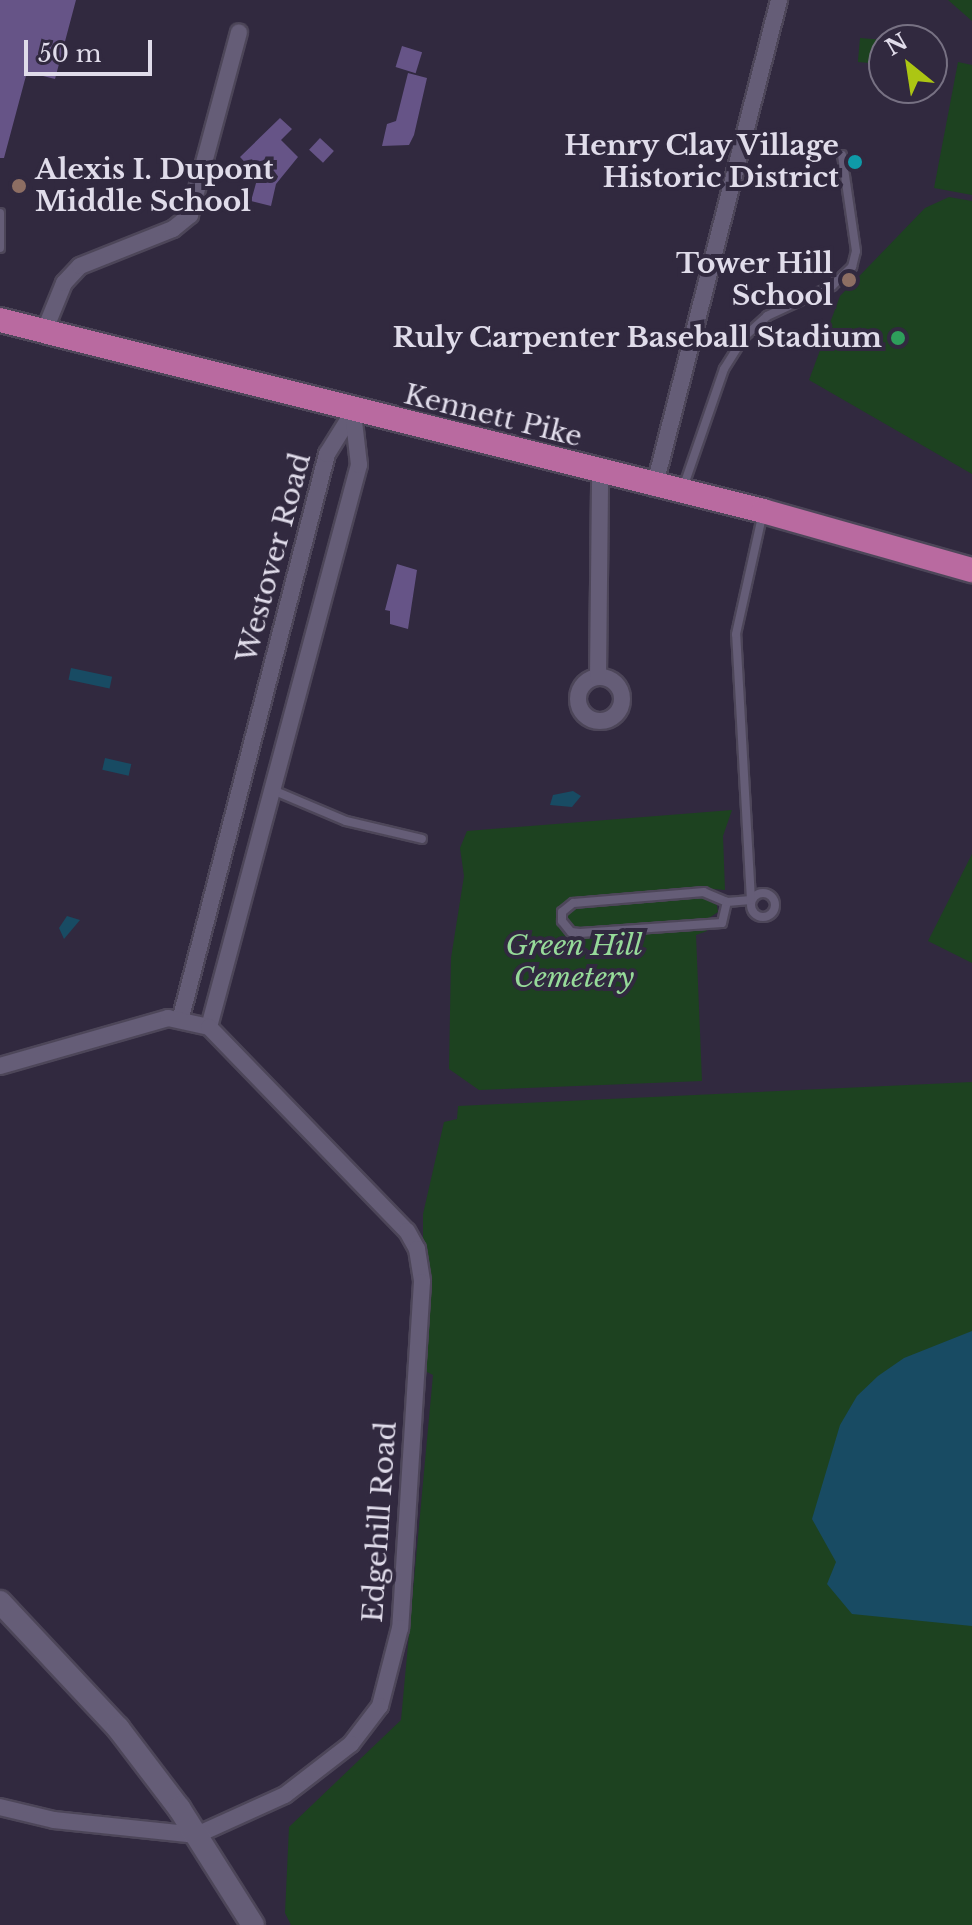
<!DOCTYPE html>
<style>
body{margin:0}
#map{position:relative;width:972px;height:1925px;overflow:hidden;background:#31293f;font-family:"Libre Baskerville",serif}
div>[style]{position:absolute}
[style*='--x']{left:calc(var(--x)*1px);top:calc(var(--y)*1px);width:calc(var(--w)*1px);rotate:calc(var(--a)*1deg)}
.green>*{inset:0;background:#1d4220;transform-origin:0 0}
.water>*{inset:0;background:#184b63;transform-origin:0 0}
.building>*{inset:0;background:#665487;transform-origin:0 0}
.roads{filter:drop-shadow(2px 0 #4d4659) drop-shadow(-2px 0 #4d4659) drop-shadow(0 2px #4d4659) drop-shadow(0 -2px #4d4659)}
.lane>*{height:8px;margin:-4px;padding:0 4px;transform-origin:4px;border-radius:4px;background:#655d77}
.lane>.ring{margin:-4px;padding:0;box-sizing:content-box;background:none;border:8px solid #655d77;border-radius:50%}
.street>*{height:16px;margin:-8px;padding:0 8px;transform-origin:8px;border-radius:8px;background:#655d77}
.street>.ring{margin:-8px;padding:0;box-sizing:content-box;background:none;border:16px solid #655d77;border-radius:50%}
.secondary>*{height:22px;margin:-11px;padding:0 11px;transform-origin:11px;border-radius:11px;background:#655d77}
.primary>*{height:24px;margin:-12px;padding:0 12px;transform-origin:12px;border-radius:12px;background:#b96aa0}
.dots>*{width:22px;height:22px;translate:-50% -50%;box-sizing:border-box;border:4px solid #31293f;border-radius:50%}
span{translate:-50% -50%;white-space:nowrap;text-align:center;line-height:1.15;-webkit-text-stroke:8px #31293f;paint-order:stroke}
.poi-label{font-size:28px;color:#e0dcea;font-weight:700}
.right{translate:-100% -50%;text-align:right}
.left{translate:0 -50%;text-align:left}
.street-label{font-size:28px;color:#e0dcea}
.park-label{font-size:28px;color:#96da99;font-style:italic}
.north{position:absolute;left:868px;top:24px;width:80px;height:80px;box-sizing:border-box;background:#31293f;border:2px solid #777183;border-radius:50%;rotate:330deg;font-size:22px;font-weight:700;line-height:32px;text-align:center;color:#e0dcea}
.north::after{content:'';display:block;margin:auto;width:28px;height:36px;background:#acc613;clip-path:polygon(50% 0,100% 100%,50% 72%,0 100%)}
.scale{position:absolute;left:24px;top:40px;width:128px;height:36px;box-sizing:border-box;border:4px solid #e0dcea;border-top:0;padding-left:10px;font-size:24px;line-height:28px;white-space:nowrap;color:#e0dcea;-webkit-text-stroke:6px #31293f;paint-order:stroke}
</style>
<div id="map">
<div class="green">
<div style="clip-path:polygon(948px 0,972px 0,972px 21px)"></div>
<div style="left:860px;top:38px;width:24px;height:24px;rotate:5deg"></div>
<div style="clip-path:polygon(958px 62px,972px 65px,972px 195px,934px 188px)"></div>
<div style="clip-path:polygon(949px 197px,972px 201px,972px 474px,809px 380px,840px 296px,925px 208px)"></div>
<div style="clip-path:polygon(732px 810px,723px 836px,725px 890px,714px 889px,718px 912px,706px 920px,707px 931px,696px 935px,702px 1081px,479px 1090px,449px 1069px,451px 958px,464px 876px,460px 848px,467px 831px)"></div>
<div style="clip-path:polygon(972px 854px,972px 963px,928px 941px)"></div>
<div style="clip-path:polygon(972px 1082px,972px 1925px,291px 1925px,285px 1913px,289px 1827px,401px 1720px,433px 1375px,425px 1371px,423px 1356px,423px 1214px,444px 1122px,457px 1119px,458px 1106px)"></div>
</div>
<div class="water">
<div style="left:71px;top:668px;width:42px;height:12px;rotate:12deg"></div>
<div style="left:105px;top:758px;width:27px;height:12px;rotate:13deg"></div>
<div style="clip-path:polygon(573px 791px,581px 796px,572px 807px,550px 805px,553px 795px)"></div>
<div style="clip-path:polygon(67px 916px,80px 920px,64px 939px,59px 928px)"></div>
<div style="clip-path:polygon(972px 1331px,972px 1626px,852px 1614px,827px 1584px,836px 1562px,812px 1519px,840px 1425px,857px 1396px,878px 1376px,904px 1358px)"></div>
</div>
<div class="building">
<div style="clip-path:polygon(0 0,76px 0,55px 79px,27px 72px,4px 158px,0 158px)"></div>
<div style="left:402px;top:46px;width:21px;height:22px;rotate:17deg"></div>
<div style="clip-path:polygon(408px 73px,427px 78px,414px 135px,409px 145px,382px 146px,387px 124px,396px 121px)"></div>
<div style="clip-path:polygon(280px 118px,292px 129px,281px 140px,298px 157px,276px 184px,271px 206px,251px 201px,258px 176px,240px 157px)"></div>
<div style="left:320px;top:138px;width:19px;height:16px;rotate:43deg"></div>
<div style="clip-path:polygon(397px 564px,417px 570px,408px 629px,390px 624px,390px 611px,385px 610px)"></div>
</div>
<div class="roads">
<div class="lane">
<div style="--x:0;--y:213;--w:35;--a:90"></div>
<div style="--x:683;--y:488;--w:126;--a:-71"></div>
<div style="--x:724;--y:369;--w:38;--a:-58"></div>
<div style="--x:744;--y:337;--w:31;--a:-42"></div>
<div style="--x:767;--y:316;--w:72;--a:-24.8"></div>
<div style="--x:832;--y:286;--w:28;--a:-44"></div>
<div style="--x:852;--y:267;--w:16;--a:-76"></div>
<div style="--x:856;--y:251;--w:97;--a:-98.3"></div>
<div style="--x:275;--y:791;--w:77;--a:22.9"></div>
<div style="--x:346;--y:821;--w:78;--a:13.3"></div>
<div class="ring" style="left:751px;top:893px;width:16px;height:16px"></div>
<div style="--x:727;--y:902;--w:25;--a:-157"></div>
<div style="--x:704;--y:892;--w:131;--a:175.2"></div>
<div style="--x:573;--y:903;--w:14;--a:141"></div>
<div style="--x:562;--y:912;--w:9;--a:90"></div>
<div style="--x:562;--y:921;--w:14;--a:51"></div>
<div style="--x:571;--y:932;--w:9;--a:6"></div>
<div style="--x:580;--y:933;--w:142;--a:-4"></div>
<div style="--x:722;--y:923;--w:22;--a:-77"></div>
<div style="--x:727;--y:902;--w:24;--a:-5"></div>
<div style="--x:751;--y:900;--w:266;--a:-93.2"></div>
<div style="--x:736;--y:634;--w:125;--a:-77.5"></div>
</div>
<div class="street">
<div style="--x:44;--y:332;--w:53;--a:-67.8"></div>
<div style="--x:64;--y:283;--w:23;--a:-47"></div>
<div style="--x:80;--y:266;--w:100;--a:-21.7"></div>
<div style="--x:173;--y:229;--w:22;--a:-39"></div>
<div style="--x:190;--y:215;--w:189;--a:-75"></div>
<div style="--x:654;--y:488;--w:504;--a:-75.63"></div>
<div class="ring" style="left:578px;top:677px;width:28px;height:28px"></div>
<div style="--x:598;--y:677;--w:203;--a:-89.4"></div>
<div style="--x:181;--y:1017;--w:582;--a:-75.46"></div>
<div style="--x:327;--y:454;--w:49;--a:-58.2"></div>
<div style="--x:209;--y:1027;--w:582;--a:-75.06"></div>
<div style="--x:359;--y:465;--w:53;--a:-96.5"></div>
<div style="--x:0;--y:1066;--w:175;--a:-15.9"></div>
<div style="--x:168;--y:1018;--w:42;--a:12.4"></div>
<div style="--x:209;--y:1027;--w:284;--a:45.9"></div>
<div style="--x:407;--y:1231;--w:21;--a:61"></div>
<div style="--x:417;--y:1249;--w:33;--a:81"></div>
<div style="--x:422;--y:1282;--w:347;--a:93.6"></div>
<div style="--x:400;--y:1628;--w:81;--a:104.4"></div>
<div style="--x:380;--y:1706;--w:48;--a:127.3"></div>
<div style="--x:351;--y:1744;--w:83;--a:142.3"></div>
<div style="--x:285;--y:1795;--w:97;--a:155.6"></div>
<div style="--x:197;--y:1835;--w:144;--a:-174"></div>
<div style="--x:54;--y:1820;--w:56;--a:-166.5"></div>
</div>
<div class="secondary">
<div style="--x:0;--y:1602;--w:173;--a:46.9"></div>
<div style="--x:118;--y:1728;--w:101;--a:52.7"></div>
<div style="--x:179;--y:1808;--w:138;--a:57.7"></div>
</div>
<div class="primary">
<div style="--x:0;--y:320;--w:787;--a:14.05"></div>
<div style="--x:763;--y:511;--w:217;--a:15.8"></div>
</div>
</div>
<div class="dots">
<div style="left:855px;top:162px;background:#0f9aa8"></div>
<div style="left:19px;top:186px;background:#8d6e63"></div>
<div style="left:849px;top:280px;background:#8d6e63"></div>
<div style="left:898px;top:338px;background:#2e9e5b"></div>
</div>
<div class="poi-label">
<span class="right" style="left:839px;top:162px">Henry Clay Village<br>Historic District</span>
<span class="left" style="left:35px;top:186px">Alexis I. Dupont<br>Middle School</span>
<span class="right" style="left:833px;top:280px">Tower Hill<br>School</span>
<span class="right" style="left:882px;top:338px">Ruly Carpenter Baseball Stadium</span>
</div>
<div class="street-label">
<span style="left:493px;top:416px;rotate:14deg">Kennett Pike</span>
<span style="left:274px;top:558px;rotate:-75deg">Westover Road</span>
<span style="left:380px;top:1522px;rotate:-86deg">Edgehill Road</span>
</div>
<div class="park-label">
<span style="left:574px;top:962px">Green Hill<br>Cemetery</span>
</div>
<div class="north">N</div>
<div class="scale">50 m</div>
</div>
